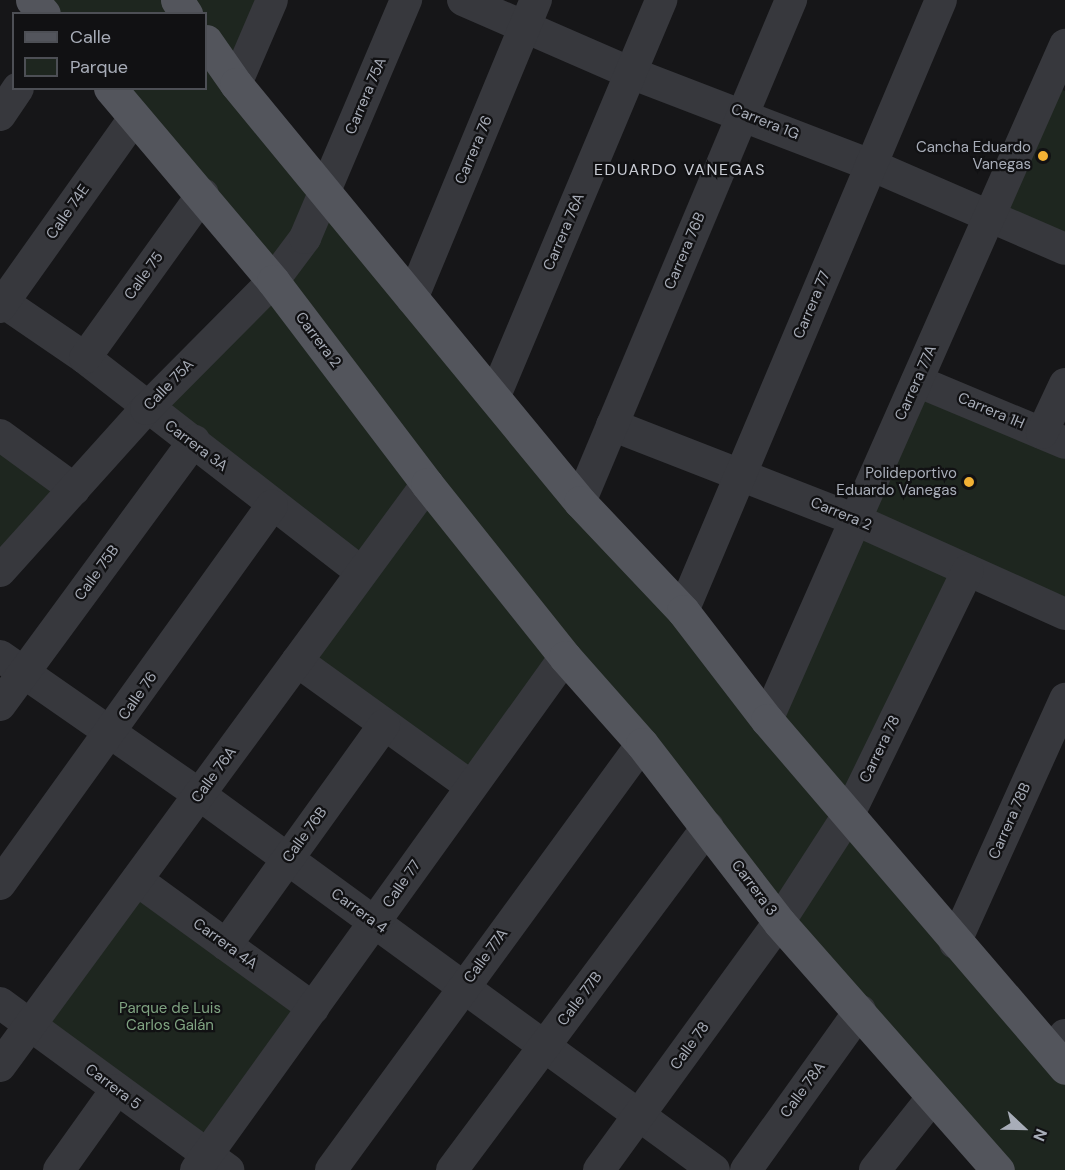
<!DOCTYPE html>
<meta charset="utf-8">
<style>
body{margin:0}
#map{position:relative;width:1065px;height:1170px;overflow:hidden;background:#161618;font-family:"DM Sans",sans-serif}
div>[style]{position:absolute}
[style*='--x']{left:calc(var(--x)*1px);top:calc(var(--y)*1px);width:calc(var(--w)*1px);rotate:calc(var(--a)*1deg)}
.green>*{inset:0;background:#1e261f;transform-origin:0 0}
.minor>*{height:32px;margin:-16px;padding:0 16px;transform-origin:16px;border-radius:16px;background:#37383d}
.major>*{height:33px;margin:-16.5px;padding:0 16.5px;transform-origin:16.5px;border-radius:16.5px;background:#53555c}
.dots>*{width:16px;height:16px;translate:-50% -50%;box-sizing:border-box;border:3px solid #111113;border-radius:50%}
span{translate:-50% -50%;white-space:nowrap;text-align:center;line-height:1.15;-webkit-text-stroke:4.5px #111113;paint-order:stroke}
.street-label{font-size:15px;color:#a8adb8}
.poi-label{font-size:15px;color:#a8adb8}
.right{translate:-100% -50%;text-align:right}
.park-label{font-size:15px;color:#7fa381}
.neighbourhood-label{font-size:16px;color:#c9ccd4;letter-spacing:1.5px}
.legend{position:absolute;left:12px;top:12px;width:195px;height:78px;box-sizing:border-box;background:#111113;border:2px solid #4d4f55;margin:0;padding:8px 10px;list-style:none;font-size:18px;color:#a8adb8}
.legend li{display:flex;align-items:center;gap:12px;height:30px}
.legend b{width:30px;border:2px solid #4d4f55}
.north{position:absolute;left:993px;top:1098px;width:60px;height:60px;-webkit-text-stroke:4px #111113;paint-order:stroke;rotate:112deg;font-size:16px;font-weight:700;line-height:24px;text-align:center;color:#a8adb8}
.north::after{content:'';display:block;margin:auto;width:21px;height:27px;background:#a8adb8;clip-path:polygon(50% 0,100% 100%,50% 72%,0 100%)}
</style>
<div id="map">
<div class="green">
<div style="clip-path:polygon(32px 0,272px 0,236px 84px,767px 719px,917px 381px,1065px 445px,1065px 614px,968px 570px,849px 814px,1065px 1068px,1065px 1170px,998px 1170px,565px 657px,470px 786px,297px 661px,361px 572px,146px 409px,272px 281px,110px 89px,206px 88px,206px 14px,44px 13px)"></div>
<div style="clip-path:polygon(1052px 86px,1065px 91px,1065px 251px,992px 221px)"></div>
<div style="clip-path:polygon(0 437px,74px 489px,0 571px)"></div>
<div style="left:137px;top:880px;width:218px;height:180px;rotate:36deg"></div>
</div>
<div class="minor">
<div style="--x:463;--y:0;--w:183;--a:23.5"></div>
<div style="--x:631;--y:73;--w:257;--a:21"></div>
<div style="--x:871;--y:165;--w:211;--a:23.4"></div>
<div style="--x:236;--y:84;--w:91;--a:-66.8"></div>
<div style="--x:0;--y:115;--w:32;--a:-56"></div>
<div style="--x:412;--y:299;--w:324;--a:-67.5"></div>
<div style="--x:0;--y:300;--w:103;--a:34.3"></div>
<div style="--x:85;--y:358;--w:349;--a:37.8"></div>
<div style="--x:0;--y:307;--w:233;--a:-54.6"></div>
<div style="--x:85;--y:358;--w:202;--a:-54.3"></div>
<div style="--x:917;--y:381;--w:160;--a:22.7"></div>
<div style="--x:494;--y:398;--w:432;--a:-67.2"></div>
<div style="--x:612;--y:425;--w:262;--a:21.3"></div>
<div style="--x:856;--y:520;--w:229;--a:24.2"></div>
<div style="--x:1042;--y:433;--w:54;--a:-64.9"></div>
<div style="--x:0;--y:435;--w:92;--a:36.1"></div>
<div style="--x:580;--y:502;--w:545;--a:-67.2"></div>
<div style="--x:0;--y:571;--w:218;--a:-48"></div>
<div style="--x:146;--y:409;--w:180;--a:-45.2"></div>
<div style="--x:273;--y:281;--w:54;--a:-53.3"></div>
<div style="--x:305;--y:238;--w:259;--a:-67"></div>
<div style="--x:683;--y:611;--w:663;--a:-67.11"></div>
<div style="--x:0;--y:656;--w:244;--a:34.8"></div>
<div style="--x:200;--y:795;--w:636;--a:36.11"></div>
<div style="--x:297;--y:661;--w:213;--a:35.8"></div>
<div style="--x:0;--y:705;--w:328;--a:-53.7"></div>
<div style="--x:767;--y:720;--w:738;--a:-66.18"></div>
<div style="--x:137;--y:880;--w:218;--a:36"></div>
<div style="--x:0;--y:884;--w:466;--a:-54.3"></div>
<div style="--x:955;--y:943;--w:268;--a:-65.7"></div>
<div style="--x:226;--y:945;--w:271;--a:-54.3"></div>
<div style="--x:0;--y:1003;--w:283;--a:36.2"></div>
<div style="--x:1055;--y:1056;--w:23;--a:-65"></div>
<div style="--x:0;--y:1066;--w:722;--a:-53.73"></div>
<div style="--x:59;--y:1170;--w:98;--a:-54.5"></div>
<div style="--x:196;--y:1170;--w:632;--a:-54.27"></div>
<div style="--x:331;--y:1170;--w:527;--a:-53.87"></div>
<div style="--x:452;--y:1170;--w:428;--a:-53.3"></div>
<div style="--x:599;--y:1170;--w:306;--a:-54"></div>
<div style="--x:779;--y:922;--w:129;--a:-57.1"></div>
<div style="--x:849;--y:814;--w:271;--a:-64"></div>
<div style="--x:746;--y:1170;--w:196;--a:-54.4"></div>
<div style="--x:875;--y:1170;--w:92;--a:-51.6"></div>
</div>
<div class="major">
<div style="--x:32;--y:0;--w:18;--a:49"></div>
<div style="--x:177;--y:0;--w:17;--a:57"></div>
<div style="--x:206;--y:41;--w:52;--a:55.1"></div>
<div style="--x:236;--y:84;--w:541;--a:50.55"></div>
<div style="--x:580;--y:502;--w:150;--a:46.6"></div>
<div style="--x:683;--y:611;--w:138;--a:52.4"></div>
<div style="--x:767;--y:720;--w:458;--a:49.4"></div>
<div style="--x:110;--y:88;--w:253;--a:49.8"></div>
<div style="--x:273;--y:281;--w:255;--a:52.8"></div>
<div style="--x:427;--y:484;--w:221;--a:51.4"></div>
<div style="--x:565;--y:657;--w:116;--a:48.5"></div>
<div style="--x:642;--y:744;--w:225;--a:52.4"></div>
<div style="--x:779;--y:922;--w:331;--a:48.6"></div>
</div>
<div class="dots">
<div style="left:1043px;top:156px;background:#f2b134"></div>
<div style="left:969px;top:482px;background:#f2b134"></div>
</div>
<div class="street-label">
<span style="left:366px;top:96px;rotate:-67deg">Carrera 75A</span>
<span style="left:765px;top:122px;rotate:22deg">Carrera 1G</span>
<span style="left:474px;top:150px;rotate:-67deg">Carrera 76</span>
<span style="left:68px;top:212px;rotate:-55deg">Calle 74E</span>
<span style="left:564px;top:232px;rotate:-67deg">Carrera 76A</span>
<span style="left:685px;top:251px;rotate:-67deg">Carrera 76B</span>
<span style="left:144px;top:276px;rotate:-54deg">Calle 75</span>
<span style="left:812px;top:305px;rotate:-67deg">Carrera 77</span>
<span style="left:318px;top:340px;rotate:53deg">Carrera 2</span>
<span style="left:916px;top:383px;rotate:-66deg">Carrera 77A</span>
<span style="left:169px;top:385px;rotate:-46deg">Calle 75A</span>
<span style="left:991px;top:411px;rotate:23deg">Carrera 1H</span>
<span style="left:196px;top:446px;rotate:37deg">Carrera 3A</span>
<span style="left:841px;top:514px;rotate:22deg">Carrera 2</span>
<span style="left:97px;top:573px;rotate:-54deg">Calle 75B</span>
<span style="left:138px;top:696px;rotate:-55deg">Calle 76</span>
<span style="left:880px;top:749px;rotate:-64deg">Carrera 78</span>
<span style="left:214px;top:775px;rotate:-54deg">Calle 76A</span>
<span style="left:1010px;top:821px;rotate:-66deg">Carrera 78B</span>
<span style="left:305px;top:835px;rotate:-54deg">Calle 76B</span>
<span style="left:402px;top:884px;rotate:-55deg">Calle 77</span>
<span style="left:754px;top:888px;rotate:53deg">Carrera 3</span>
<span style="left:359px;top:911px;rotate:36deg">Carrera 4</span>
<span style="left:225px;top:944px;rotate:36deg">Carrera 4A</span>
<span style="left:486px;top:956px;rotate:-54deg">Calle 77A</span>
<span style="left:580px;top:999px;rotate:-53deg">Calle 77B</span>
<span style="left:690px;top:1046px;rotate:-54deg">Calle 78</span>
<span style="left:113px;top:1087px;rotate:37deg">Carrera 5</span>
<span style="left:803px;top:1090px;rotate:-54deg">Calle 78A</span>
</div>
<div class="poi-label">
<span class="right" style="left:1031px;top:156px">Cancha Eduardo<br>Vanegas</span>
<span class="right" style="left:957px;top:482px">Polideportivo<br>Eduardo Vanegas</span>
</div>
<div class="park-label">
<span style="left:170px;top:1017px">Parque de Luis<br>Carlos Galán</span>
</div>
<div class="neighbourhood-label">
<span style="left:680px;top:170px">EDUARDO VANEGAS</span>
</div>
<ul class="legend">
<li><b style="height:8px;background:#53555c"></b>Calle</li>
<li><b style="height:16px;background:#1e261f"></b>Parque</li>
</ul>
<div class="north">N</div>
</div>
